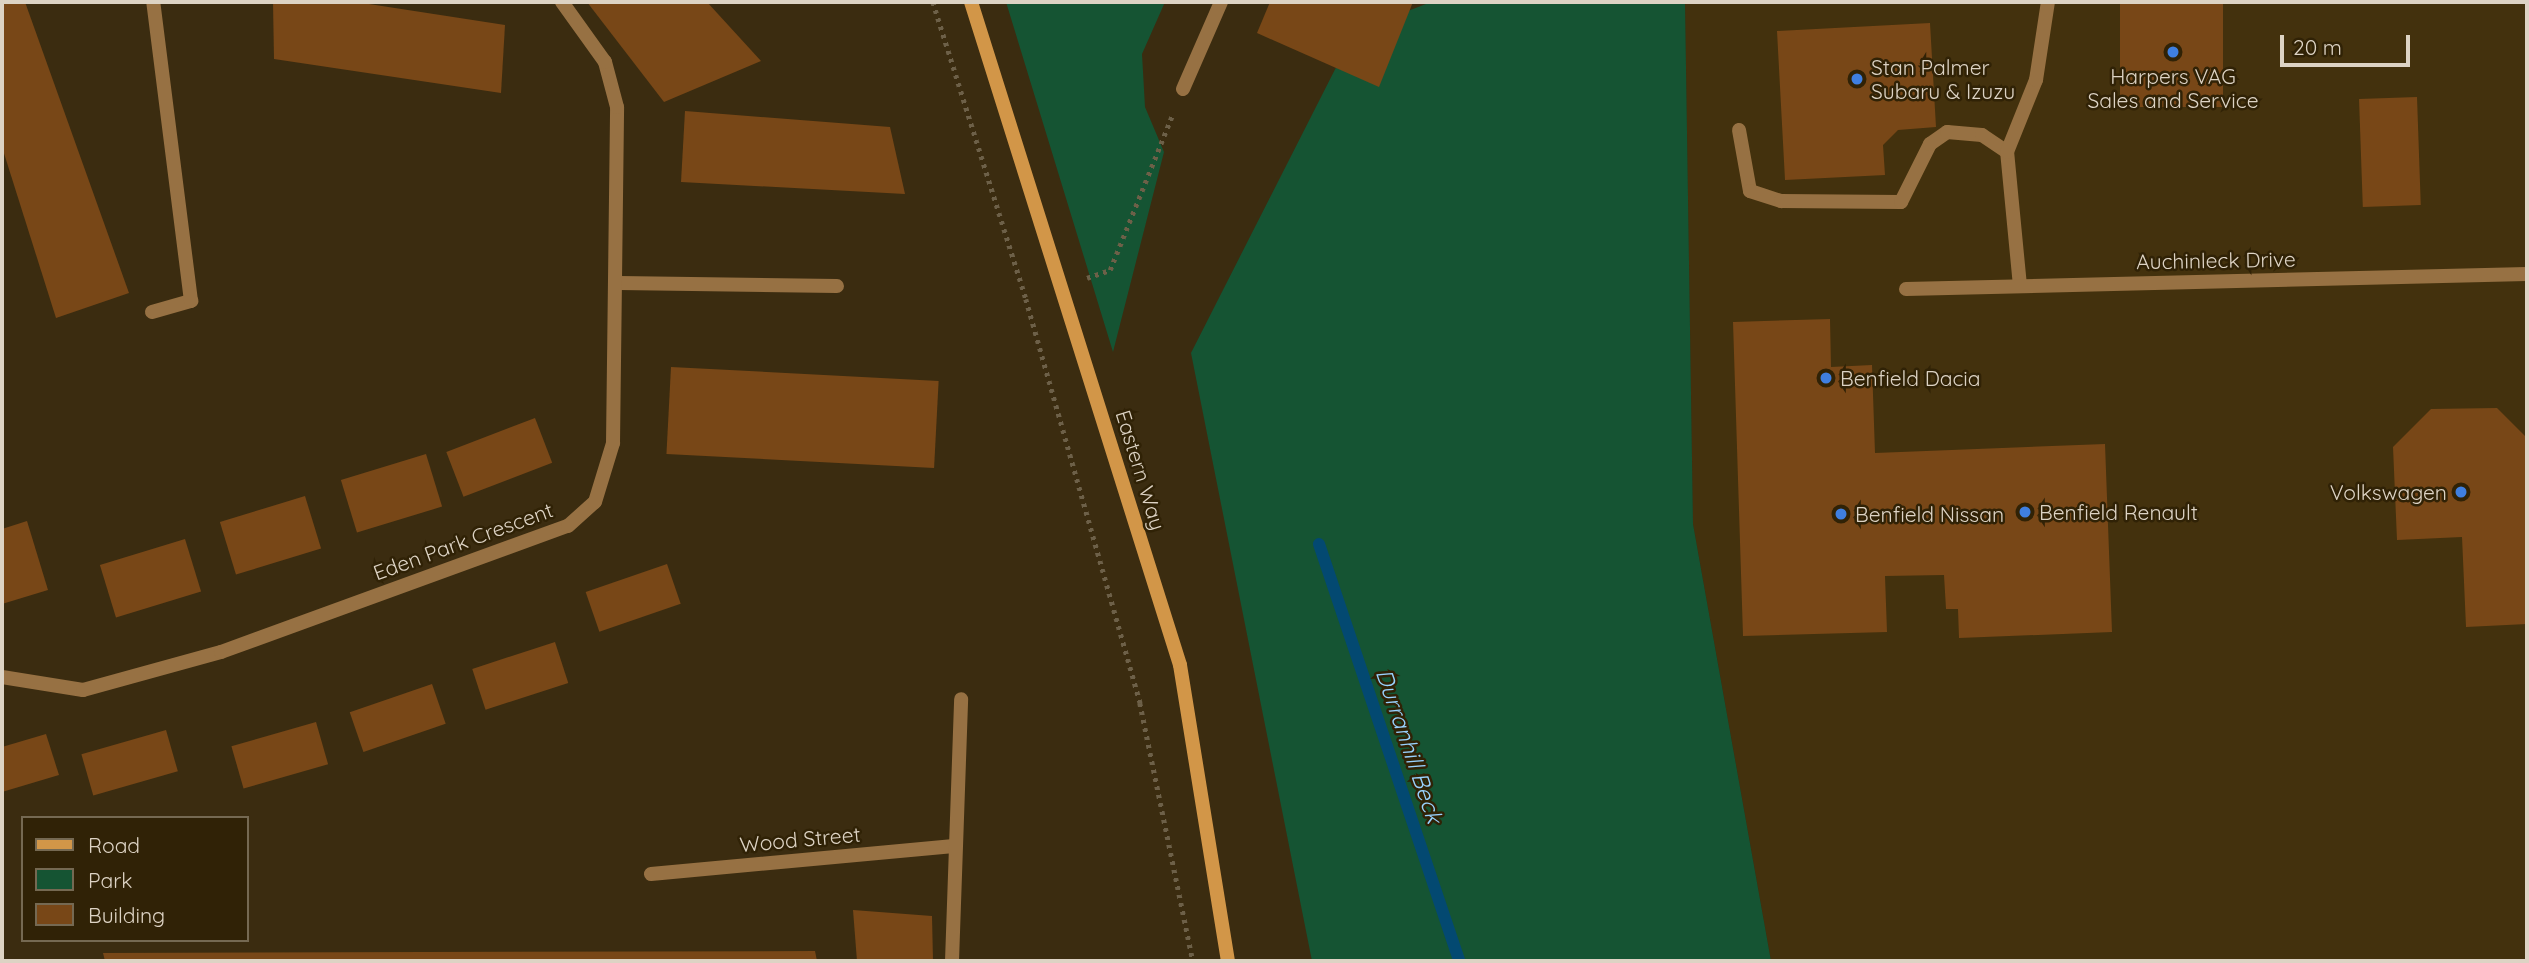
<!DOCTYPE html>
<style>
body{margin:0}
#map{position:relative;width:2529px;height:963px;overflow:hidden;background:#3b2c10;font-family:Quicksand,sans-serif}
div>[style]{position:absolute}
[style*='--x']{left:calc(var(--x)*1px);top:calc(var(--y)*1px);width:calc(var(--w)*1px);rotate:calc(var(--a)*1deg)}
.built>*{inset:0;background:#43310d}
.green>*{inset:0;background:#155433}
.stream>*{height:12px;margin:-6px;padding:0 6px;transform-origin:6px;border-radius:6px;background:#034971}
.building>*{inset:0;background:#784717;transform-origin:0 0}
.path>*{height:4.5px;margin-top:-2.25px;transform-origin:0;background:repeating-linear-gradient(90deg,#6d6048 0 3.5px,transparent 0 8.5px)}
.lane>*{height:14px;margin:-7px;padding:0 7px;transform-origin:7px;border-radius:7px;background:#977143}
.street>*{height:14px;margin:-7px;padding:0 7px;transform-origin:7px;border-radius:7px;background:#977143}
.secondary>*{height:14px;margin:-7px;padding:0 7px;transform-origin:7px;border-radius:7px;background:#d29648}
.dots>*{width:19px;height:19px;translate:-50% -50%;box-sizing:border-box;border:4px solid #302206;border-radius:50%}
span{translate:-50% -50%;white-space:nowrap;text-align:center;line-height:1.15;-webkit-text-stroke:5px #302206;paint-order:stroke}
.poi-label{font-size:21px;color:#ddd3c4}
.left{translate:0 -50%;text-align:left}
.right{translate:-100% -50%;text-align:right}
.street-label{font-size:21px;color:#ddd3c4}
.water-label{font-size:23px;color:#98d2fe;font-style:italic}
.frame{position:absolute;inset:0;border:4px solid #ddd3c4;pointer-events:none}
.legend{position:absolute;left:21px;top:816px;width:228px;height:126px;box-sizing:border-box;background:#302206;border:2px solid #756952;margin:0;padding:9px 12px;list-style:none;font-size:21px;color:#ddd3c4}
.legend li{display:flex;align-items:center;gap:14px;height:35px}
.legend b{width:35px;border:2px solid #756952}
.scale{position:absolute;left:2280px;top:35px;width:130px;height:32px;box-sizing:border-box;border:4px solid #ddd3c4;border-top:0;padding-left:9px;font-size:21px;line-height:24px;white-space:nowrap;color:#ddd3c4;-webkit-text-stroke:5px #302206;paint-order:stroke}
</style>
<div id="map">
<div class="built">
<div style="clip-path:polygon(1685px 2px,2527px 2px,2527px 961px,1771px 961px,1693px 524px)"></div>
</div>
<div class="green">
<div style="clip-path:polygon(1006px 2px,1165px 2px,1142px 54px,1145px 107px,1164px 152px,1113px 352px)"></div>
<div style="clip-path:polygon(1431px 2px,1685px 2px,1693px 524px,1771px 961px,1312px 961px,1191px 353px,1354px 32px)"></div>
</div>
<div class="stream">
<div style="--x:1319;--y:544;--w:440;--a:71.4"></div>
</div>
<div class="building">
<div style="clip-path:polygon(2px 2px,25px 2px,129px 293px,56px 318px,2px 147px)"></div>
<div style="clip-path:polygon(273px 2px,356px 2px,505px 25px,501px 93px,274px 59px)"></div>
<div style="clip-path:polygon(587px 2px,707px 2px,761px 61px,664px 102px)"></div>
<div style="clip-path:polygon(1270px 2px,1413px 2px,1379px 87px,1257px 33px)"></div>
<div style="left:2120px;top:2px;width:103px;height:105px"></div>
<div style="clip-path:polygon(1930px 23px,1936px 127px,1898px 130px,1883px 145px,1885px 175px,1785px 180px,1777px 31px)"></div>
<div style="left:2417px;top:97px;width:108px;height:58px;rotate:88deg"></div>
<div style="clip-path:polygon(685px 111px,890px 127px,905px 194px,681px 182px)"></div>
<div style="clip-path:polygon(1830px 319px,1831px 367px,1872px 365px,1875px 453px,2105px 444px,2112px 632px,1959px 638px,1958px 609px,1946px 609px,1944px 575px,1885px 576px,1887px 632px,1743px 636px,1733px 322px)"></div>
<div style="left:671px;top:367px;width:268px;height:87px;rotate:3deg"></div>
<div style="clip-path:polygon(2497px 408px,2527px 438px,2527px 624px,2466px 627px,2462px 537px,2397px 540px,2393px 447px,2431px 409px)"></div>
<div style="left:535px;top:418px;width:48px;height:95px;rotate:69deg"></div>
<div style="left:426px;top:454px;width:55px;height:89px;rotate:73deg"></div>
<div style="left:305px;top:496px;width:55px;height:89px;rotate:73deg"></div>
<div style="clip-path:polygon(27px 521px,48px 590px,2px 604px,2px 529px)"></div>
<div style="left:185px;top:539px;width:55px;height:89px;rotate:73deg"></div>
<div style="left:667px;top:564px;width:42px;height:86px;rotate:71deg"></div>
<div style="left:555px;top:642px;width:43px;height:87px;rotate:72deg"></div>
<div style="left:432px;top:684px;width:42px;height:87px;rotate:71deg"></div>
<div style="left:316px;top:722px;width:44px;height:88px;rotate:74deg"></div>
<div style="left:166px;top:730px;width:43px;height:88px;rotate:74deg"></div>
<div style="clip-path:polygon(46px 734px,59px 775px,2px 792px,2px 747px)"></div>
<div style="clip-path:polygon(853px 910px,932px 916px,933px 961px,857px 961px)"></div>
<div style="clip-path:polygon(815px 951px,817px 961px,105px 961px,103px 953px)"></div>
</div>
<div class="path">
<div style="--x:933;--y:2;--w:311;--a:72.6"></div>
<div style="--x:1026;--y:299;--w:420;--a:74.2"></div>
<div style="--x:1140;--y:703;--w:263;--a:78.4"></div>
<div style="--x:1087;--y:278;--w:24;--a:-19"></div>
<div style="--x:1110;--y:270;--w:166;--a:-68.1"></div>
</div>
<div class="lane">
<div style="--x:1739;--y:130;--w:62;--a:79.8"></div>
<div style="--x:1750;--y:191;--w:33;--a:18"></div>
<div style="--x:1781;--y:201;--w:120;--a:0.5"></div>
<div style="--x:1901;--y:202;--w:65;--a:-63.4"></div>
<div style="--x:1930;--y:144;--w:21;--a:-35"></div>
<div style="--x:1947;--y:132;--w:35;--a:5"></div>
<div style="--x:1982;--y:135;--w:30;--a:34"></div>
<div style="--x:2020;--y:286;--w:135;--a:-95.5"></div>
<div style="--x:2007;--y:152;--w:78;--a:-68.1"></div>
<div style="--x:2036;--y:80;--w:79;--a:-81.3"></div>
</div>
<div class="street">
<div style="--x:1183;--y:89;--w:95;--a:-66.4"></div>
<div style="--x:619;--y:283;--w:218;--a:0.8"></div>
<div style="--x:1906;--y:289;--w:621;--a:-1.38"></div>
<div style="--x:152;--y:312;--w:41;--a:-15.8"></div>
<div style="--x:191;--y:301;--w:301;--a:-97.2"></div>
<div style="--x:2;--y:677;--w:82;--a:9.1"></div>
<div style="--x:83;--y:690;--w:143;--a:-15.4"></div>
<div style="--x:221;--y:652;--w:369;--a:-20"></div>
<div style="--x:568;--y:526;--w:36;--a:-42"></div>
<div style="--x:595;--y:502;--w:62;--a:-73"></div>
<div style="--x:613;--y:443;--w:336;--a:-89.3"></div>
<div style="--x:617;--y:107;--w:47;--a:-104.9"></div>
<div style="--x:605;--y:62;--w:74;--a:-125.6"></div>
<div style="--x:651;--y:874;--w:304;--a:-5.3"></div>
<div style="--x:952;--y:961;--w:262;--a:-88"></div>
</div>
<div class="secondary">
<div style="--x:971;--y:2;--w:695;--a:72.5"></div>
<div style="--x:1180;--y:665;--w:300;--a:80.8"></div>
</div>
<div class="dots">
<div style="left:2173px;top:52px;background:#3f7fe0"></div>
<div style="left:1857px;top:79px;background:#3f7fe0"></div>
<div style="left:1826px;top:378px;background:#3f7fe0"></div>
<div style="left:2461px;top:492px;background:#3f7fe0"></div>
<div style="left:2025px;top:512px;background:#3f7fe0"></div>
<div style="left:1841px;top:514px;background:#3f7fe0"></div>
</div>
<div class="poi-label">
<span class="left" style="left:1871px;top:79px">Stan Palmer<br>Subaru &amp; Izuzu</span>
<span style="left:2173px;top:88px">Harpers VAG<br>Sales and Service</span>
<span class="left" style="left:1840px;top:378px">Benfield Dacia</span>
<span class="right" style="left:2447px;top:492px">Volkswagen</span>
<span class="left" style="left:2039px;top:512px">Benfield Renault</span>
<span class="left" style="left:1855px;top:514px">Benfield Nissan</span>
</div>
<div class="street-label">
<span style="left:2216px;top:260px;rotate:-1deg">Auchinleck Drive</span>
<span style="left:1141px;top:470px;rotate:73deg">Eastern Way</span>
<span style="left:463px;top:541px;rotate:-20deg">Eden Park Crescent</span>
<span style="left:800px;top:839px;rotate:-5deg">Wood Street</span>
</div>
<div class="water-label">
<span style="left:1409px;top:746px;rotate:71deg">Durranhill Beck</span>
</div>
<div class="frame"></div>
<ul class="legend">
<li><b style="height:9px;background:#d29648"></b>Road</li>
<li><b style="height:19px;background:#155433"></b>Park</li>
<li><b style="height:19px;background:#784717"></b>Building</li>
</ul>
<div class="scale">20 m</div>
</div>
